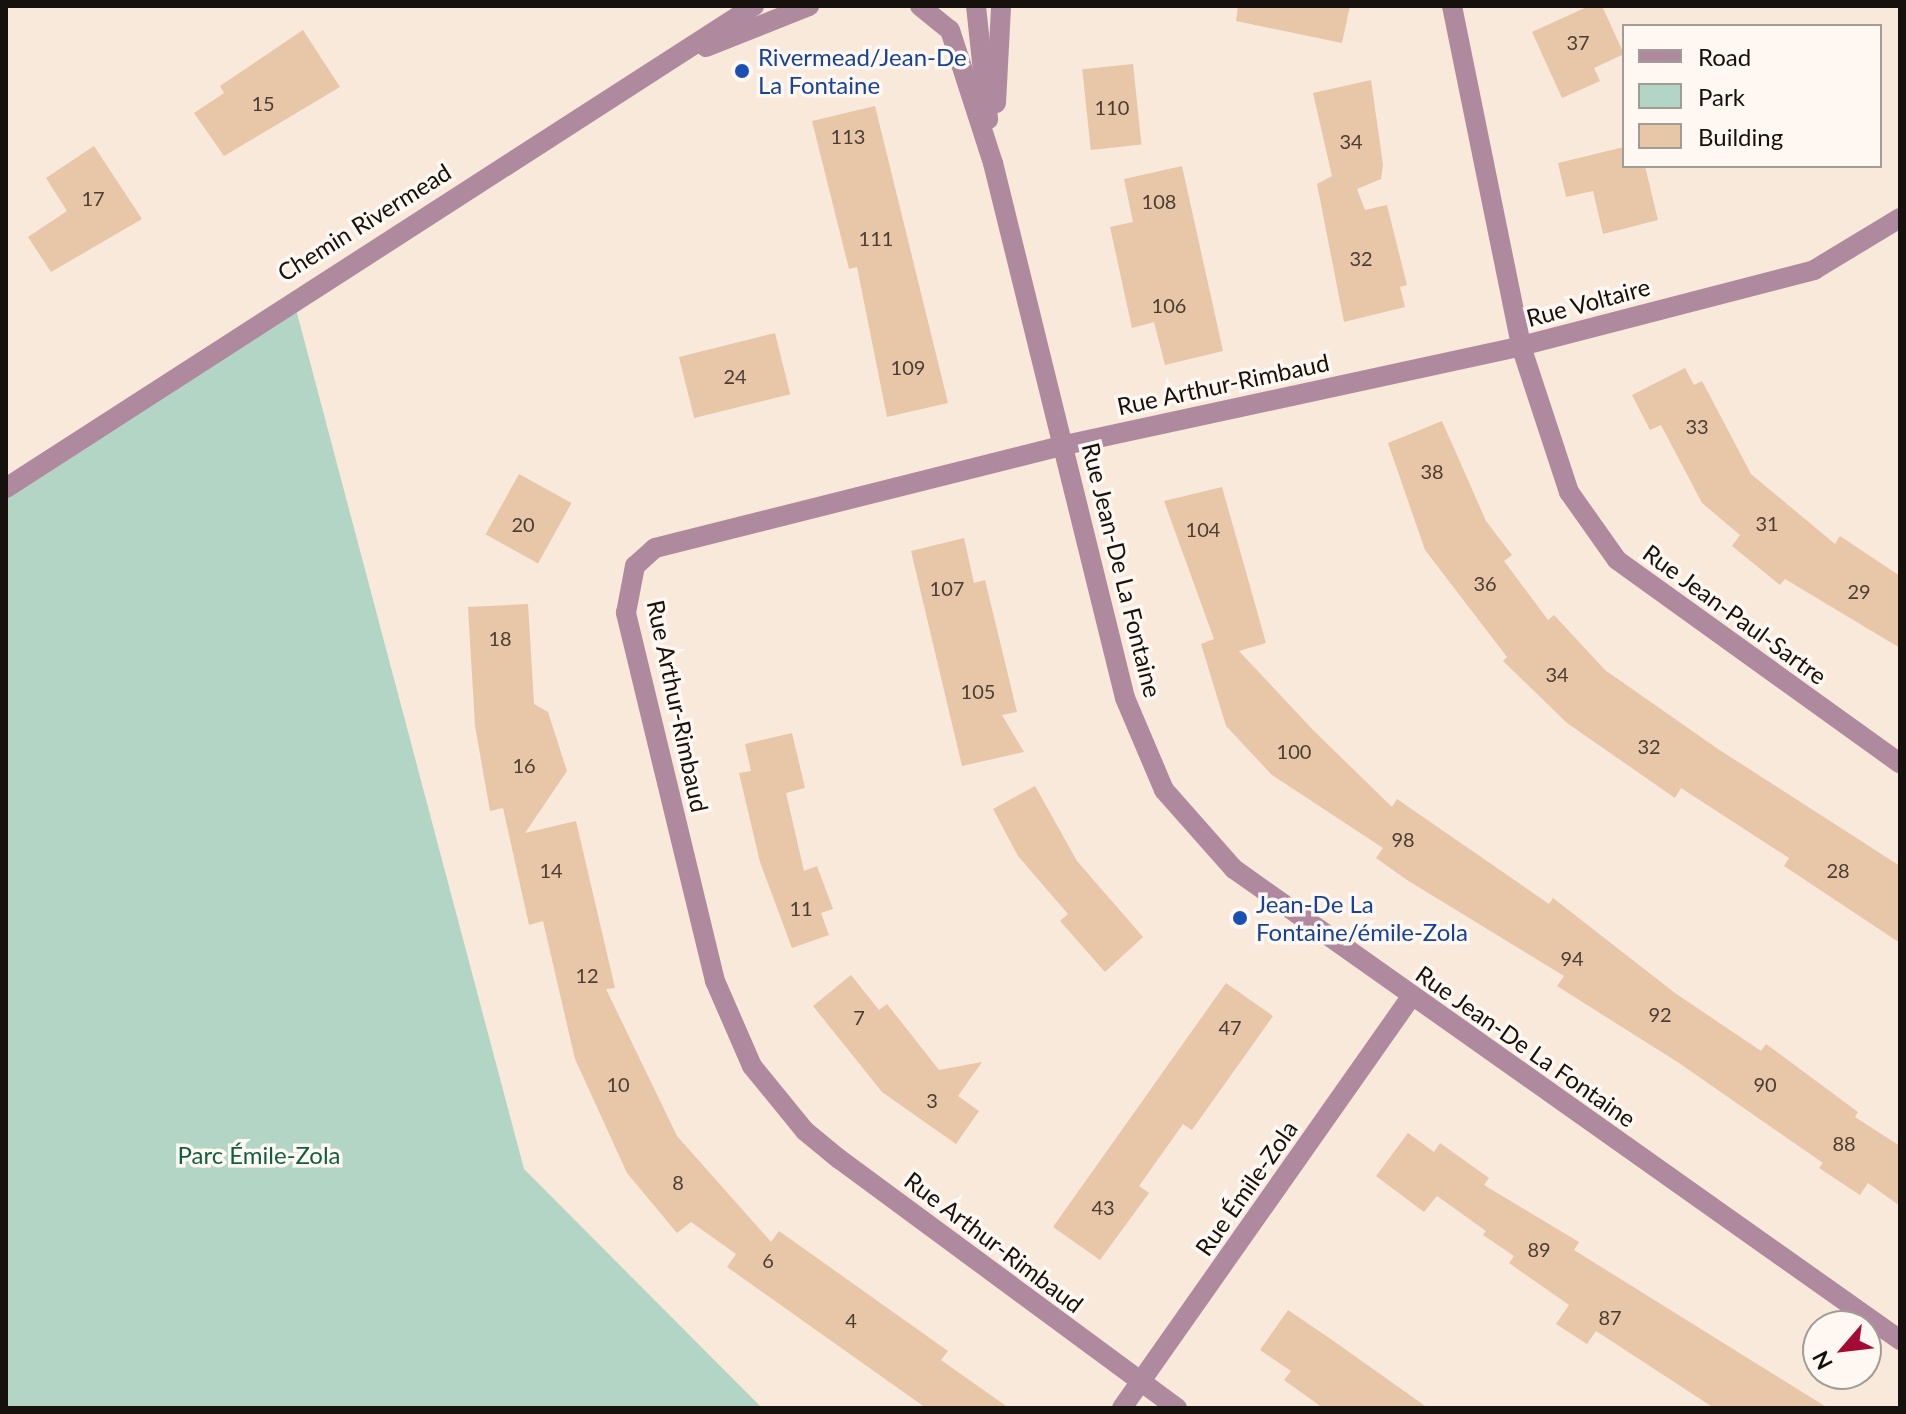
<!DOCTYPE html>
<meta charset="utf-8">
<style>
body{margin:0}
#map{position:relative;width:1906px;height:1414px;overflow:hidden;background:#f9e9db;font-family:Lato,sans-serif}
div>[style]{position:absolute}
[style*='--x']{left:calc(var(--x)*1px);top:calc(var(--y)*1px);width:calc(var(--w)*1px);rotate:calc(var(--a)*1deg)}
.green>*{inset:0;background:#b3d5c5}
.building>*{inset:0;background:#e8c6a8;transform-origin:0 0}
.street>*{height:20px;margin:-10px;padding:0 10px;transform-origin:10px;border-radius:10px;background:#af8a9e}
.dots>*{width:22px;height:22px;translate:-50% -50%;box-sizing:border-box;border:4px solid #fff8f2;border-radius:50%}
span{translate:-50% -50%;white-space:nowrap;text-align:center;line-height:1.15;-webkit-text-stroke:7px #fff8f2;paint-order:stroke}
.number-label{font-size:20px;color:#4a3e33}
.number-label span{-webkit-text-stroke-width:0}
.transit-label{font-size:24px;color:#164399}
.left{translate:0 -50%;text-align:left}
.street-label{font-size:24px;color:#16110c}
.park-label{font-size:24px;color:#0e5f44}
.frame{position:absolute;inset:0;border:8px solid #16110c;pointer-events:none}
.legend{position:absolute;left:1622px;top:24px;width:260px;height:144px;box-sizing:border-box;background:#fff8f2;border:2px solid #a29c96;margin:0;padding:10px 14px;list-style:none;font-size:24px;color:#16110c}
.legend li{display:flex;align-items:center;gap:16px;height:40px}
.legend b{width:40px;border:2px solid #a29c96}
.north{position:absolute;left:1802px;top:1310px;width:80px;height:80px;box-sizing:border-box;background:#fff8f2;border:2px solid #a29c96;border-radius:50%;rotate:242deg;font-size:22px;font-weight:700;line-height:32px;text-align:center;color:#16110c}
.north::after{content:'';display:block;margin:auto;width:28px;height:36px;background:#a50a35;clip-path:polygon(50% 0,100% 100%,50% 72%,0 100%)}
</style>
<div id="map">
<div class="green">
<div style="clip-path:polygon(293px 298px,524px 1169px,762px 1408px,6px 1408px,6px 488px)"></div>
</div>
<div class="building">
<div style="clip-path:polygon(1238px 6px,1350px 6px,1342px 43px,1236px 21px)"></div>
<div style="clip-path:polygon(1589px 6px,1602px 6px,1624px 54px,1594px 68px,1600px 81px,1562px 98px,1532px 32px)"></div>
<div style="clip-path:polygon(303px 30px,340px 87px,224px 156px,194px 113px,224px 93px,220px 86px)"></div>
<div style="left:1133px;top:64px;width:81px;height:51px;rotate:84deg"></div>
<div style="clip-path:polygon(1371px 80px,1383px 165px,1381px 179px,1357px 189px,1365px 210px,1387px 205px,1407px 285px,1400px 287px,1405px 307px,1344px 322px,1317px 184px,1332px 176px,1313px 93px)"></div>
<div style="clip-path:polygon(875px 106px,948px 403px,887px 417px,857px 267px,849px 269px,812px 121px)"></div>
<div style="clip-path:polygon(94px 146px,142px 219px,51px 272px,28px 237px,67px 211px,46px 178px)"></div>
<div style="clip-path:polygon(1624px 147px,1624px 166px,1645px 166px,1658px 220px,1603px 234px,1593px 191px,1566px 197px,1558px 163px)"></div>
<div style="clip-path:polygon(1182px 166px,1223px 351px,1165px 365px,1154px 322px,1132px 328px,1110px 227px,1133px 222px,1124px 179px)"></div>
<div style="left:775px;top:333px;width:63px;height:99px;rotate:76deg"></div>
<div style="clip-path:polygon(1685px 368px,1694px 385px,1702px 381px,1751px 474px,1835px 544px,1840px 536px,1900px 576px,1900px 648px,1785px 579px,1780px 585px,1732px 546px,1740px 535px,1702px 503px,1661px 425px,1650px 430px,1632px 395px)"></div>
<div style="clip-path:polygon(1442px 421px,1486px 521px,1512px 555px,1504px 561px,1548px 620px,1554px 615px,1605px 670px,1718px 749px,1900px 866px,1900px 943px,1784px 866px,1789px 858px,1681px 788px,1675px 798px,1567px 723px,1503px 661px,1507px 657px,1425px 550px,1388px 443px)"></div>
<div style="left:519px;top:474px;width:60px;height:69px;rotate:29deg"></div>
<div style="clip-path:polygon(1222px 487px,1266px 643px,1239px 651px,1313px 730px,1392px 807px,1397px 799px,1549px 904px,1553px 898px,1675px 993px,1761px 1051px,1766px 1044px,1858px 1112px,1855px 1117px,1900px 1146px,1900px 1206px,1868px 1183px,1860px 1195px,1819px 1168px,1823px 1163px,1679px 1063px,1557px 986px,1564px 976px,1407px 880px,1376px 858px,1383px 848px,1272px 775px,1226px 726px,1201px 644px,1214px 639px,1164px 501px)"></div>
<div style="clip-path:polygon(964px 538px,974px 583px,985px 580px,1017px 712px,1002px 715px,1024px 752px,962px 766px,911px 551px)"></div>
<div style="clip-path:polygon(528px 604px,534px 704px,548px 712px,567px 771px,525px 833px,576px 821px,615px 988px,606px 989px,677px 1136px,771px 1242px,779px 1231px,948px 1351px,941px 1360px,1009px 1408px,926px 1408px,727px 1267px,736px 1254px,691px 1222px,677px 1233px,627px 1173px,575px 1059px,543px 921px,529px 925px,503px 808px,490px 811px,475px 726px,468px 607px)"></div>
<div style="clip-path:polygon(792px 733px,805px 788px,786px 793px,804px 871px,817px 866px,833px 909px,821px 913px,829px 935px,792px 948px,760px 862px,739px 773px,751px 771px,745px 744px)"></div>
<div style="clip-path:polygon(1035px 786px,1077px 861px,1143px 937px,1105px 972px,1060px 921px,1068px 914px,1018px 856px,993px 809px)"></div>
<div style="clip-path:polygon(851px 975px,879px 1010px,887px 1004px,939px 1070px,982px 1062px,958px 1096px,979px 1111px,956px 1144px,882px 1092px,813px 1006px)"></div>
<div style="clip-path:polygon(1226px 983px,1273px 1016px,1192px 1130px,1183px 1124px,1139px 1186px,1149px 1193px,1100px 1260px,1053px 1227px)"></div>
<div style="clip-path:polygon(1408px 1133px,1434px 1152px,1440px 1143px,1489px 1178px,1484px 1185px,1579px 1242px,1574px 1250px,1828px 1408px,1714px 1408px,1596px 1331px,1587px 1344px,1556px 1324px,1569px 1305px,1509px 1263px,1514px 1256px,1483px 1235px,1486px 1231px,1437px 1196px,1424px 1212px,1376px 1176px)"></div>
<div style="clip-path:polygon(1288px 1310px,1335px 1342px,1428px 1408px,1323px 1408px,1284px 1380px,1291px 1371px,1260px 1350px)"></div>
</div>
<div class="street">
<div style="--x:920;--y:6;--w:38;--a:39"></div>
<div style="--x:950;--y:30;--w:140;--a:72.1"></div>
<div style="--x:993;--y:163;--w:551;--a:76.14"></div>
<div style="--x:1125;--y:698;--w:100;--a:67"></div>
<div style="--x:1164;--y:790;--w:106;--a:48.5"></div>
<div style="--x:1234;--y:869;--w:816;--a:35.27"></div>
<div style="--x:976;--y:6;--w:114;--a:83.9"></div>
<div style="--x:1452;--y:6;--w:347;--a:78.5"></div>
<div style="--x:1521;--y:346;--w:303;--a:-14.5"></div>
<div style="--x:1814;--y:270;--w:100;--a:-31.2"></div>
<div style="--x:706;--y:47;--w:111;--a:-21.7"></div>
<div style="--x:996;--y:103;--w:97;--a:-87"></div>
<div style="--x:6;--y:488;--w:890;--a:-32.8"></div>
<div style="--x:1122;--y:1408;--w:502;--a:-54.89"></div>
<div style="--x:1177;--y:1408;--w:420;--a:-143.6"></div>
<div style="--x:839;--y:1159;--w:44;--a:-140.5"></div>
<div style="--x:805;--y:1131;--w:84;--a:-129.2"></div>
<div style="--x:752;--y:1066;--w:93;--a:-113.5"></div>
<div style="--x:715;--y:981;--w:379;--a:-103.6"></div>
<div style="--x:626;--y:613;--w:48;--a:-79.2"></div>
<div style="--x:635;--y:566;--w:27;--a:-42"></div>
<div style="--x:655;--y:548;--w:423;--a:-14.1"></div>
<div style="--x:1065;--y:445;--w:467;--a:-12.2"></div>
<div style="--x:1521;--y:346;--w:154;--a:71.8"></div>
<div style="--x:1569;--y:492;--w:83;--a:54.8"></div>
<div style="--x:1617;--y:560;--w:348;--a:35.7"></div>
</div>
<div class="dots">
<div style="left:742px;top:71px;background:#1a4fb4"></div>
<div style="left:1240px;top:918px;background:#1a4fb4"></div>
</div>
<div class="number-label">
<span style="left:1578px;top:42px">37</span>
<span style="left:263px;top:103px">15</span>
<span style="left:1112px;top:107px">110</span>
<span style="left:848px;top:136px">113</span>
<span style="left:1351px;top:141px">34</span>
<span style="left:93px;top:198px">17</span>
<span style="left:1159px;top:201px">108</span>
<span style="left:876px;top:238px">111</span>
<span style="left:1361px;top:258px">32</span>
<span style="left:1169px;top:305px">106</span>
<span style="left:908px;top:367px">109</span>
<span style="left:735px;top:376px">24</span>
<span style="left:1697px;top:426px">33</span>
<span style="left:1432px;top:471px">38</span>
<span style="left:1767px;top:523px">31</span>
<span style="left:523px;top:524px">20</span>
<span style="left:1203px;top:529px">104</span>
<span style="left:1485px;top:583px">36</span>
<span style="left:947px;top:588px">107</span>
<span style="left:1859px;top:591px">29</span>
<span style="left:500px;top:638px">18</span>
<span style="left:1557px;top:674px">34</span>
<span style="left:978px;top:691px">105</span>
<span style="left:1649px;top:746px">32</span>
<span style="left:1294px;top:751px">100</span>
<span style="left:524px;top:765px">16</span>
<span style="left:1403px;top:839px">98</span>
<span style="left:551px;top:870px">14</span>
<span style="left:1838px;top:870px">28</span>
<span style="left:801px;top:908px">11</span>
<span style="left:1572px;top:958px">94</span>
<span style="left:587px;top:975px">12</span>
<span style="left:1660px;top:1014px">92</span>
<span style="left:859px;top:1017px">7</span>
<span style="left:1230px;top:1027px">47</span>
<span style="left:618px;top:1084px">10</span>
<span style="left:1765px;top:1084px">90</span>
<span style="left:932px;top:1100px">3</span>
<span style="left:1844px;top:1143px">88</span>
<span style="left:678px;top:1182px">8</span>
<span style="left:1103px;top:1207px">43</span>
<span style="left:1539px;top:1249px">89</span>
<span style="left:768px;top:1260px">6</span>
<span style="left:1610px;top:1317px">87</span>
<span style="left:851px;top:1320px">4</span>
</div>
<div class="transit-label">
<span class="left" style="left:758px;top:71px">Rivermead/Jean-De<br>La Fontaine</span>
<span class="left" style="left:1256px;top:918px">Jean-De La<br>Fontaine/émile-Zola</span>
</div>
<div class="street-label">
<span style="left:364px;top:222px;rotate:-32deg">Chemin Rivermead</span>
<span style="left:1588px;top:302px;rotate:-15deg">Rue Voltaire</span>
<span style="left:1223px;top:384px;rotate:-12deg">Rue Arthur-Rimbaud</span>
<span style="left:1122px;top:570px;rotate:76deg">Rue Jean-De La Fontaine</span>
<span style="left:1735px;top:614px;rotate:36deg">Rue Jean-Paul-Sartre</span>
<span style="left:678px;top:706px;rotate:78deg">Rue Arthur-Rimbaud</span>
<span style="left:1526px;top:1046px;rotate:35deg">Rue Jean-De La Fontaine</span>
<span style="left:1246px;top:1188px;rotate:-55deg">Rue Émile-Zola</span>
<span style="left:994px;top:1242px;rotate:37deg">Rue Arthur-Rimbaud</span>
</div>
<div class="park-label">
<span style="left:259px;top:1155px">Parc Émile-Zola</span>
</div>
<div class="frame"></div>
<ul class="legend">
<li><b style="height:10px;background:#af8a9e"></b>Road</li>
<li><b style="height:22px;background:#b3d5c5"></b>Park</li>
<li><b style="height:22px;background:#e8c6a8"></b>Building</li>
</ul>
<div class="north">N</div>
</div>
